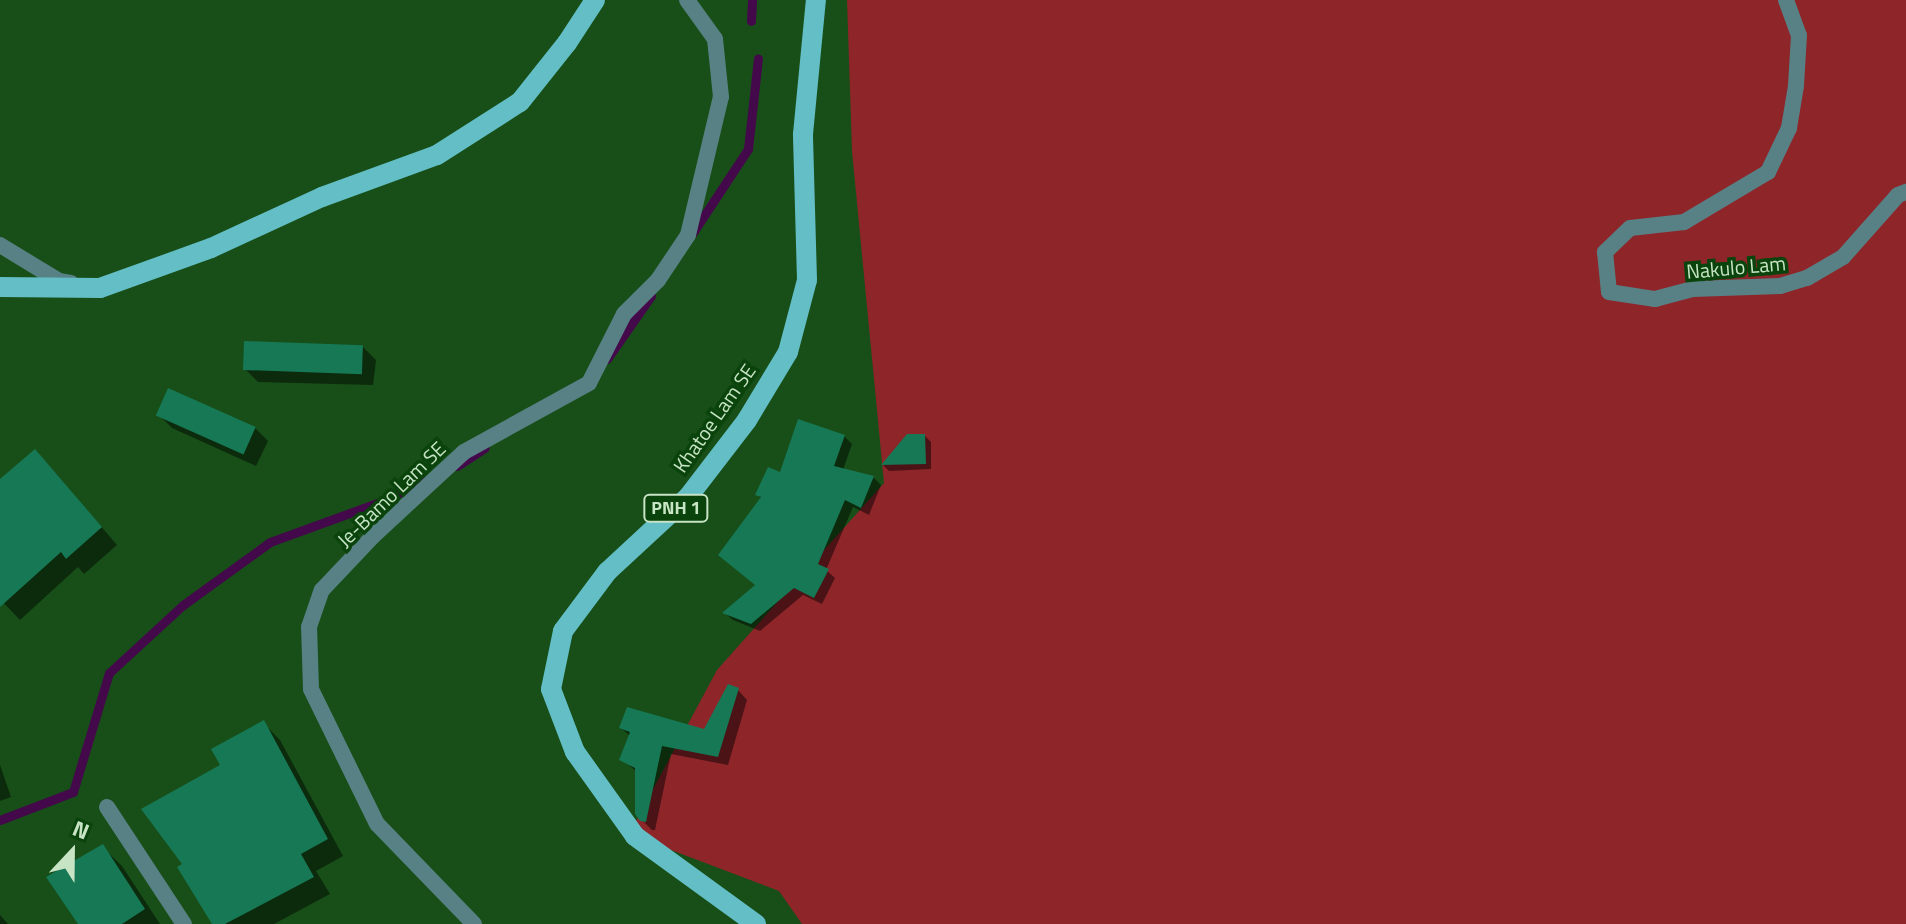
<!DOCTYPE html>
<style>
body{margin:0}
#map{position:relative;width:1906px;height:924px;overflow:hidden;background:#184f18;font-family:"Titillium Web",sans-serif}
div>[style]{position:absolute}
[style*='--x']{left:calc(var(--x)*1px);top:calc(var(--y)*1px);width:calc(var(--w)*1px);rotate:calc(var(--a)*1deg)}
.green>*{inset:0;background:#8e2529}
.shadow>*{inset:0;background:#0007}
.stream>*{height:9px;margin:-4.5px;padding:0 4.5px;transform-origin:4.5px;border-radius:4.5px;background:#43094a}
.building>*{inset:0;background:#167855;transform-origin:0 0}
.minor>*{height:16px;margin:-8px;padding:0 8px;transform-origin:8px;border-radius:8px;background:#578185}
.primary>*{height:20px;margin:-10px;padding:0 10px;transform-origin:10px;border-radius:10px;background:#63bec6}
span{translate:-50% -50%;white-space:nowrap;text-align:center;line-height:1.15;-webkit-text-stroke:7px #0a440c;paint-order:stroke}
.shield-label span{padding:2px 6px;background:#0a440c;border:2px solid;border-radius:6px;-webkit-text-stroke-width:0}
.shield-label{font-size:18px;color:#c7e4c5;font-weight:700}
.street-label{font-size:20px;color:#c7e4c5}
.north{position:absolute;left:32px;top:812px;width:80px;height:80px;-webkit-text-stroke:6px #0a440c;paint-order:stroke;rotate:22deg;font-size:22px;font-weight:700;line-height:32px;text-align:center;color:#c7e4c5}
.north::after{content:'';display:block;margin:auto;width:28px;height:36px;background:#c7e4c5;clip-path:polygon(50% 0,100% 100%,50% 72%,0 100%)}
</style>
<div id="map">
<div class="green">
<div style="clip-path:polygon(847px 0,1906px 0,1906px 924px,802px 924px,779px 891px,629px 834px,717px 670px,884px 483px,852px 151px)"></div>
</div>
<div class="shadow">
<div style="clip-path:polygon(363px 347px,376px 360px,373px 385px,258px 382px,245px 369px)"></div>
<div style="clip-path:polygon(170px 391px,255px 428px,268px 441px,256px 466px,172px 428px,159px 415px)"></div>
<div style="clip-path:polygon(844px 436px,852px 444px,843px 470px,873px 477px,881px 485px,869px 515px,853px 507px,826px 570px,835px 578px,822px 604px,803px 595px,760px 631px,733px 620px,725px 613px,757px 586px,762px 499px,757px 494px)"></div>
<div style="clip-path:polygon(908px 436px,925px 436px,931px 442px,931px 469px,889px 471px,883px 465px)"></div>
<div style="clip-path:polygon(51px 468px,117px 545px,84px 574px,78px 567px,20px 620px,0 599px,0 481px)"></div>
<div style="clip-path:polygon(738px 690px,747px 700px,728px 765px,671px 754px,655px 830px,652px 830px,642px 820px,637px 772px,622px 759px,630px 736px,621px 728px,705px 731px)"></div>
<div style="clip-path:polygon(263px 723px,280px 740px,343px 856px,316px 871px,330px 894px,274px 924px,214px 924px,185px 865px,223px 766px)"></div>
<div style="clip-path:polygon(0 765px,11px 797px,0 801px)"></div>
<div style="clip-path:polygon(102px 847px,122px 866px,160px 924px,80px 924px)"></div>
<div style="clip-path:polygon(0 915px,8px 924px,0 924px)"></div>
</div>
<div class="stream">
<div style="--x:751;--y:21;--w:21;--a:-87"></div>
<div style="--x:692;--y:234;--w:102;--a:-56.6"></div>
<div style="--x:748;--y:149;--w:91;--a:-83.7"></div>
<div style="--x:607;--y:359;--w:77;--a:-55.1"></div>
<div style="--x:457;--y:466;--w:33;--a:-33"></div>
<div style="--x:0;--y:820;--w:78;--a:-21"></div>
<div style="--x:73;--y:792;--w:124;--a:-73.2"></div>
<div style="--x:109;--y:673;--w:100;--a:-42.6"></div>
<div style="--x:183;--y:605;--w:107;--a:-35.9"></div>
<div style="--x:270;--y:542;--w:114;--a:-20"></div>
<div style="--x:377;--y:503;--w:53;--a:-24.6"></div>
</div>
<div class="building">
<div style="left:244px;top:341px;width:119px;height:29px;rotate:2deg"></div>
<div style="left:168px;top:388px;width:96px;height:30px;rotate:24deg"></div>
<div style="clip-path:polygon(798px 419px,845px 435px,834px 466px,874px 476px,861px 508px,845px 500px,818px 564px,829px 569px,814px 598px,794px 588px,751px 624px,722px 613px,755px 585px,718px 555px,761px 497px,755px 495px,768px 467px,780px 472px)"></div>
<div style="clip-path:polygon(907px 434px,925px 434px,926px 464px,881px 465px)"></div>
<div style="clip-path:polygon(35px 449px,102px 527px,66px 559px,61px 552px,0 607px,0 479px)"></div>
<div style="clip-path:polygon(728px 684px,739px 688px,718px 757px,662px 746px,646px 822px,640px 821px,635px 814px,635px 768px,619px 760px,630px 732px,619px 728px,627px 707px,704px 729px)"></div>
<div style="clip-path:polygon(264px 720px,328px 839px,301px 854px,314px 877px,225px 924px,212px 924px,177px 867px,182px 864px,141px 809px,220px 765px,211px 749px)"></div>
<div style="clip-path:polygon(103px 844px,145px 909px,122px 924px,78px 924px,46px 877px)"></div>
</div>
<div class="minor">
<div style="--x:1786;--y:0;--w:37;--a:70"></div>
<div style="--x:1799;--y:35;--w:51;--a:93.4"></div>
<div style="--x:1796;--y:86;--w:43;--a:99.5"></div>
<div style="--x:1789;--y:128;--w:49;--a:115.5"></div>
<div style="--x:1768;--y:172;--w:98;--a:149.2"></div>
<div style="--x:1684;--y:222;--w:54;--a:173.7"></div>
<div style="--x:1630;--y:228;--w:35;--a:136"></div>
<div style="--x:1605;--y:252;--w:40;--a:84.3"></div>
<div style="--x:1609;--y:292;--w:47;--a:8.7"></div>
<div style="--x:1655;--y:299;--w:39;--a:-15"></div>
<div style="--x:1693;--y:289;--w:87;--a:-2"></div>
<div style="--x:1780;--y:286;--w:28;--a:-17"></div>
<div style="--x:1807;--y:278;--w:42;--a:-30.3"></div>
<div style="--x:1843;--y:257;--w:83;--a:-48.4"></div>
<div style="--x:1898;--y:195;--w:9;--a:-21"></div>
<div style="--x:0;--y:245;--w:69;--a:31.4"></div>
<div style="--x:59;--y:281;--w:12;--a:9"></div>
<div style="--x:107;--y:807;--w:140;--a:56.7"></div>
<div style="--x:474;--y:924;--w:139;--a:-134.1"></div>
<div style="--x:377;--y:824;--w:150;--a:-116.1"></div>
<div style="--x:311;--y:689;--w:62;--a:-91.8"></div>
<div style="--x:309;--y:627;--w:39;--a:-71"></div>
<div style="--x:322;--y:590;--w:74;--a:-46.6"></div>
<div style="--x:373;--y:536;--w:124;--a:-42.7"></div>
<div style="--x:464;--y:452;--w:143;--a:-28.9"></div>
<div style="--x:589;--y:383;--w:77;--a:-63.1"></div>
<div style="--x:624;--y:314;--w:48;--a:-45"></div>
<div style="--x:658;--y:280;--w:54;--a:-56.3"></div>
<div style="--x:688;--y:235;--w:142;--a:-76.6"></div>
<div style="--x:721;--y:97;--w:58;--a:-95.9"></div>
<div style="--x:715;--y:39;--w:48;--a:-125.7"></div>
</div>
<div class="primary">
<div style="--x:0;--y:287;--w:100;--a:0.6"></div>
<div style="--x:100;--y:288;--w:118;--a:-19.8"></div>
<div style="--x:211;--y:248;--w:122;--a:-24.7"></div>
<div style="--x:322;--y:197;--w:122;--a:-20.1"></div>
<div style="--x:437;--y:155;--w:98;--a:-32.6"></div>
<div style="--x:520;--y:102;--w:75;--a:-51.5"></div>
<div style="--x:567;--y:43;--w:51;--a:-56.9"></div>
<div style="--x:756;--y:924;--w:150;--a:-144"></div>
<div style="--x:635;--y:836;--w:103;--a:-125.5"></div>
<div style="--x:575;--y:752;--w:67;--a:-110.9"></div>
<div style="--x:551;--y:689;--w:59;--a:-78.3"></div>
<div style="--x:563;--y:631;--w:74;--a:-53.3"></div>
<div style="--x:607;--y:572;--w:110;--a:-42.8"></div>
<div style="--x:688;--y:497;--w:97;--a:-52.5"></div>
<div style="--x:747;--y:420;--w:79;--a:-58.9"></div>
<div style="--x:788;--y:352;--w:74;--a:-75.2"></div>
<div style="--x:807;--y:280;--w:146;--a:-91.6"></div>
<div style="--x:803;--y:134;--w:135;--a:-84.5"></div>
</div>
<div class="shield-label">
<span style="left:676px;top:508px">PNH 1</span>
</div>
<div class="street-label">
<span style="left:1736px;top:267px;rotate:-5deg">Nakulo Lam</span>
<span style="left:714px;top:418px;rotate:-55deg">Khatoe Lam SE</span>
<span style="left:391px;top:494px;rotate:-44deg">Je-Bamo Lam SE</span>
</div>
<div class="north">N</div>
</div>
